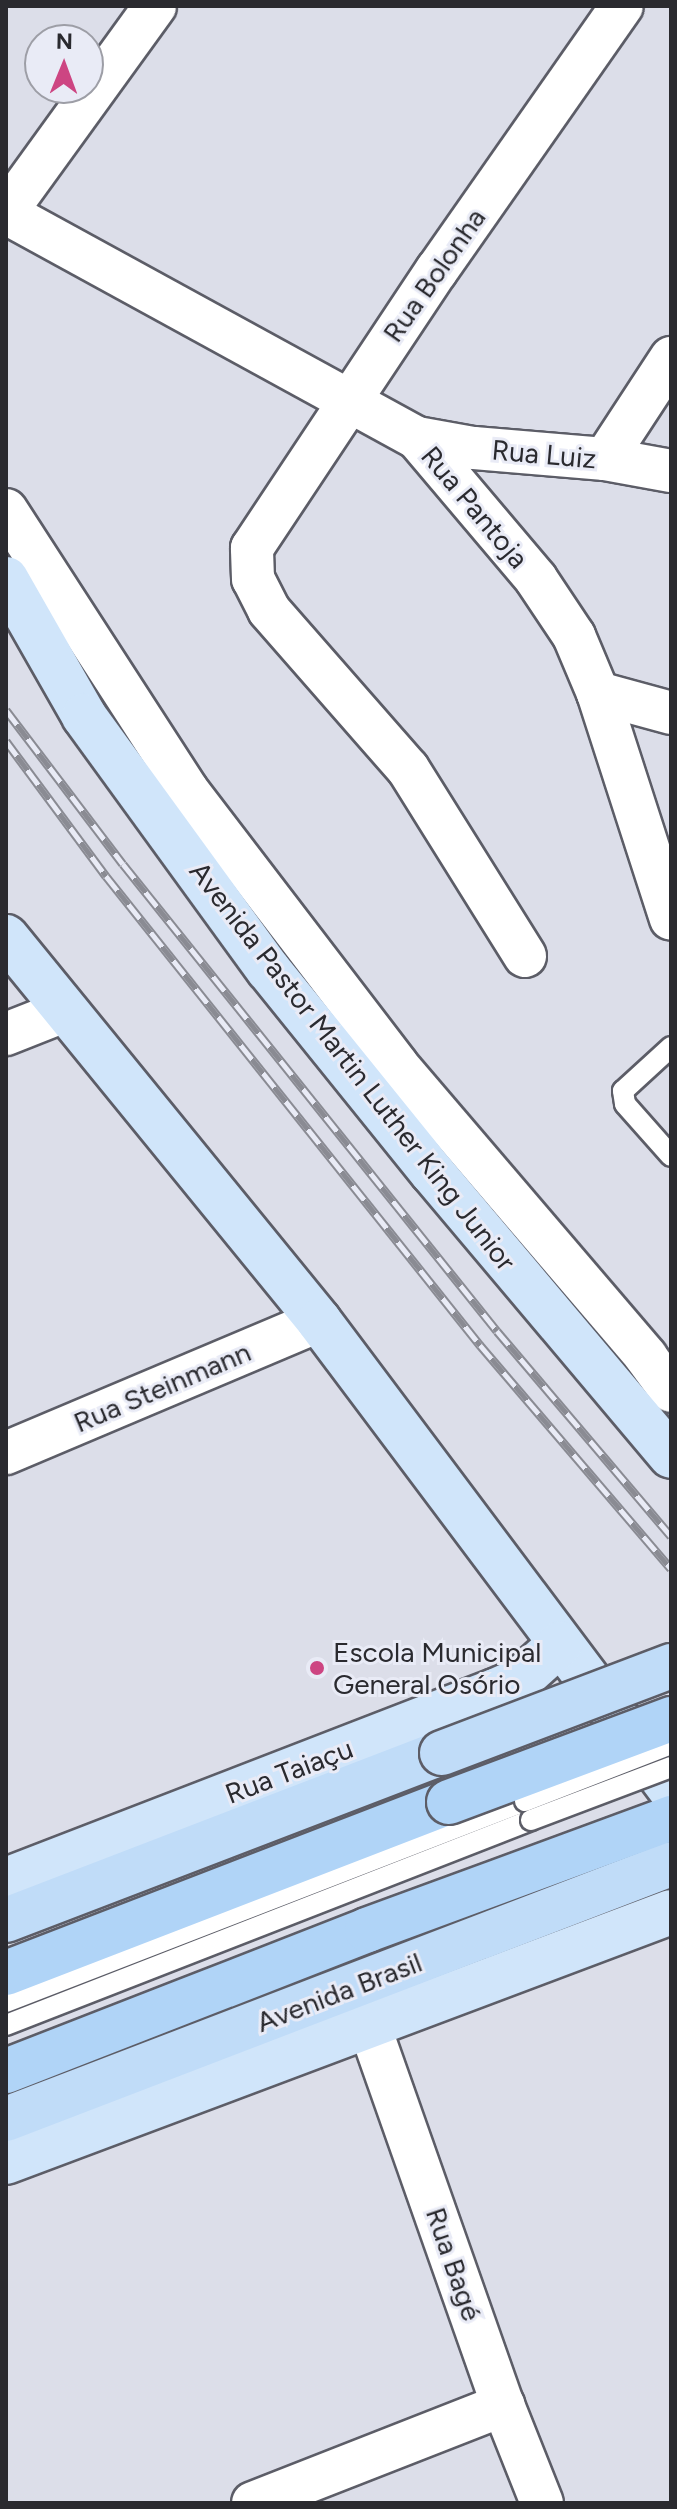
<!DOCTYPE html>
<meta charset="utf-8">
<style>
body{margin:0}
#map{position:relative;width:677px;height:2509px;overflow:hidden;background:#dcdee9;font-family:Figtree,sans-serif}
div>[style]{position:absolute}
[style*='--x']{left:calc(var(--x)*1px);top:calc(var(--y)*1px);width:calc(var(--w)*1px);rotate:calc(var(--a)*1deg)}
.roads{filter:drop-shadow(2px 0 #5c5d67) drop-shadow(-2px 0 #5c5d67) drop-shadow(0 2px #5c5d67) drop-shadow(0 -2px #5c5d67)}
.service>*{height:20px;margin:-10px;padding:0 10px;transform-origin:10px;border-radius:10px;background:#fff}
.minor>*{height:42px;margin:-21px;padding:0 21px;transform-origin:21px;border-radius:21px;background:#fff}
.primary>*{height:44px;margin:-22px;padding:0 22px;transform-origin:22px;border-radius:22px;background:#d0e5fa}
.trunk>*{height:44px;margin:-22px;padding:0 22px;transform-origin:22px;border-radius:22px;background:#c0dcf8}
.motorway>*{height:44px;margin:-22px;padding:0 22px;transform-origin:22px;border-radius:22px;background:#b0d4f7}
.rail>*{height:9px;margin-top:-4.5px;transform-origin:0;background:repeating-linear-gradient(90deg,#e9ebf6 0 18px,#8a8b93 0 36px);box-sizing:border-box;border-block:2px solid #8a8b93}
.bridges{filter:drop-shadow(2px 0 #5c5d67) drop-shadow(-2px 0 #5c5d67) drop-shadow(0 2px #5c5d67) drop-shadow(0 -2px #5c5d67)}
.service-bridge>*{height:20px;margin:-10px;padding:0 10px;transform-origin:10px;border-radius:10px;background:#fff}
.trunk-bridge>*{height:44px;margin:-22px;padding:0 22px;transform-origin:22px;border-radius:22px;background:#c0dcf8}
.motorway-bridge>*{height:44px;margin:-22px;padding:0 22px;transform-origin:22px;border-radius:22px;background:#b0d4f7}
.dots>*{width:22px;height:22px;translate:-50% -50%;box-sizing:border-box;border:4px solid #e9ebf6;border-radius:50%}
span{translate:-50% -50%;white-space:nowrap;text-align:center;line-height:1.15;-webkit-text-stroke:6px #e9ebf6;paint-order:stroke}
.street-label{font-size:28px;color:#2a2a2f}
.poi-label{font-size:28px;color:#2a2a2f}
.left{translate:0 -50%;text-align:left}
.frame{position:absolute;inset:0;border:8px solid #2a2a2f;pointer-events:none}
.north{position:absolute;left:24px;top:24px;width:80px;height:80px;box-sizing:border-box;background:#e9ebf6;border:2px solid #9d9ea6;border-radius:50%;rotate:1deg;font-size:22px;font-weight:700;line-height:32px;text-align:center;color:#2a2a2f}
.north::after{content:'';display:block;margin:auto;width:28px;height:36px;background:#cd4582;clip-path:polygon(50% 0,100% 100%,50% 72%,0 100%)}
</style>
<div id="map">
<div class="roads">
<div class="service">
<div style="--x:671;--y:1047;--w:65;--a:137.5"></div>
<div style="--x:623;--y:1091;--w:13;--a:81"></div>
<div style="--x:625;--y:1104;--w:69;--a:48.5"></div>
<div style="--x:6;--y:2002;--w:557;--a:-21.17"></div>
<div style="--x:6;--y:2025;--w:564;--a:-21.33"></div>
</div>
<div class="minor">
<div style="--x:6;--y:212;--w:254;--a:-54.1"></div>
<div style="--x:6;--y:213;--w:469;--a:28.7"></div>
<div style="--x:417;--y:438;--w:185;--a:49.8"></div>
<div style="--x:536;--y:579;--w:69;--a:56.3"></div>
<div style="--x:574;--y:636;--w:62;--a:67.2"></div>
<div style="--x:598;--y:693;--w:237;--a:72.1"></div>
<div style="--x:417;--y:438;--w:58;--a:10"></div>
<div style="--x:474;--y:448;--w:131;--a:4.8"></div>
<div style="--x:605;--y:459;--w:67;--a:10.3"></div>
<div style="--x:605;--y:459;--w:121;--a:-56.8"></div>
<div style="--x:6;--y:510;--w:333;--a:57.1"></div>
<div style="--x:187;--y:790;--w:346;--a:52.6"></div>
<div style="--x:397;--y:1065;--w:384;--a:49.5"></div>
<div style="--x:646;--y:1357;--w:42;--a:53.7"></div>
<div style="--x:598;--y:693;--w:76;--a:15.3"></div>
<div style="--x:525;--y:956;--w:221;--a:-122"></div>
<div style="--x:408;--y:769;--w:211;--a:-131.2"></div>
<div style="--x:269;--y:610;--w:35;--a:-117"></div>
<div style="--x:253;--y:579;--w:31;--a:-92"></div>
<div style="--x:252;--y:548;--w:334;--a:-56.4"></div>
<div style="--x:437;--y:270;--w:322;--a:-55"></div>
<div style="--x:6;--y:1034;--w:62;--a:-21.6"></div>
<div style="--x:6;--y:1453;--w:340;--a:-22.9"></div>
<div style="--x:369;--y:2025;--w:403;--a:70.6"></div>
<div style="--x:503;--y:2405;--w:105;--a:68.3"></div>
<div style="--x:253;--y:2503;--w:269;--a:-21.4"></div>
</div>
<div class="primary">
<div style="--x:6;--y:579;--w:158;--a:60.3"></div>
<div style="--x:84;--y:716;--w:313;--a:54"></div>
<div style="--x:268;--y:969;--w:261;--a:51.1"></div>
<div style="--x:432;--y:1172;--w:371;--a:49.9"></div>
<div style="--x:6;--y:937;--w:495;--a:50.8"></div>
<div style="--x:319;--y:1321;--w:586;--a:53.11"></div>
<div style="--x:6;--y:1880;--w:524;--a:-21.13"></div>
<div style="--x:495;--y:1691;--w:27;--a:-24"></div>
<div style="--x:520;--y:1680;--w:54;--a:-42"></div>
<div style="--x:6;--y:2162;--w:710;--a:-20.6"></div>
</div>
<div class="trunk">
<div style="--x:6;--y:1920;--w:467;--a:-21"></div>
<div style="--x:6;--y:2119;--w:712;--a:-20.98"></div>
</div>
<div class="motorway">
<div style="--x:6;--y:1973;--w:475;--a:-21.1"></div>
<div style="--x:6;--y:2071;--w:388;--a:-21.3"></div>
<div style="--x:367;--y:1930;--w:324;--a:-20.2"></div>
</div>
</div>
<div class="rail">
<div style="--x:6;--y:710;--w:193;--a:52.8"></div>
<div style="--x:123;--y:864;--w:598;--a:51.31"></div>
<div style="--x:497;--y:1331;--w:269;--a:49.7"></div>
<div style="--x:6;--y:741;--w:168;--a:53.5"></div>
<div style="--x:106;--y:876;--w:600;--a:51.43"></div>
<div style="--x:480;--y:1345;--w:294;--a:49.5"></div>
</div>
<div class="bridges">
<div class="service-bridge">
<div style="--x:525;--y:1801;--w:157;--a:-21.3"></div>
<div style="--x:531;--y:1820;--w:150;--a:-20.7"></div>
</div>
<div class="trunk-bridge">
<div style="--x:442;--y:1753;--w:245;--a:-20.8"></div>
</div>
<div class="motorway-bridge">
<div style="--x:449;--y:1802;--w:237;--a:-20.5"></div>
</div>
</div>
<div class="dots">
<div style="left:317px;top:1668px;background:#cd4582"></div>
</div>
<div class="street-label">
<span style="left:434px;top:275px;rotate:-55deg">Rua Bolonha</span>
<span style="left:544px;top:454px;rotate:5deg">Rua Luiz</span>
<span style="left:475px;top:507px;rotate:50deg">Rua Pantoja</span>
<span style="left:353px;top:1066px;rotate:52deg">Avenida Pastor Martin Luther King Junior</span>
<span style="left:162px;top:1387px;rotate:-23deg">Rua Steinmann</span>
<span style="left:289px;top:1771px;rotate:-21deg">Rua Taiaçu</span>
<span style="left:339px;top:1992px;rotate:-21deg">Avenida Brasil</span>
<span style="left:454px;top:2264px;rotate:71deg">Rua Bagé</span>
</div>
<div class="poi-label">
<span class="left" style="left:333px;top:1668px">Escola Municipal<br>General Osório</span>
</div>
<div class="frame"></div>
<div class="north">N</div>
</div>
